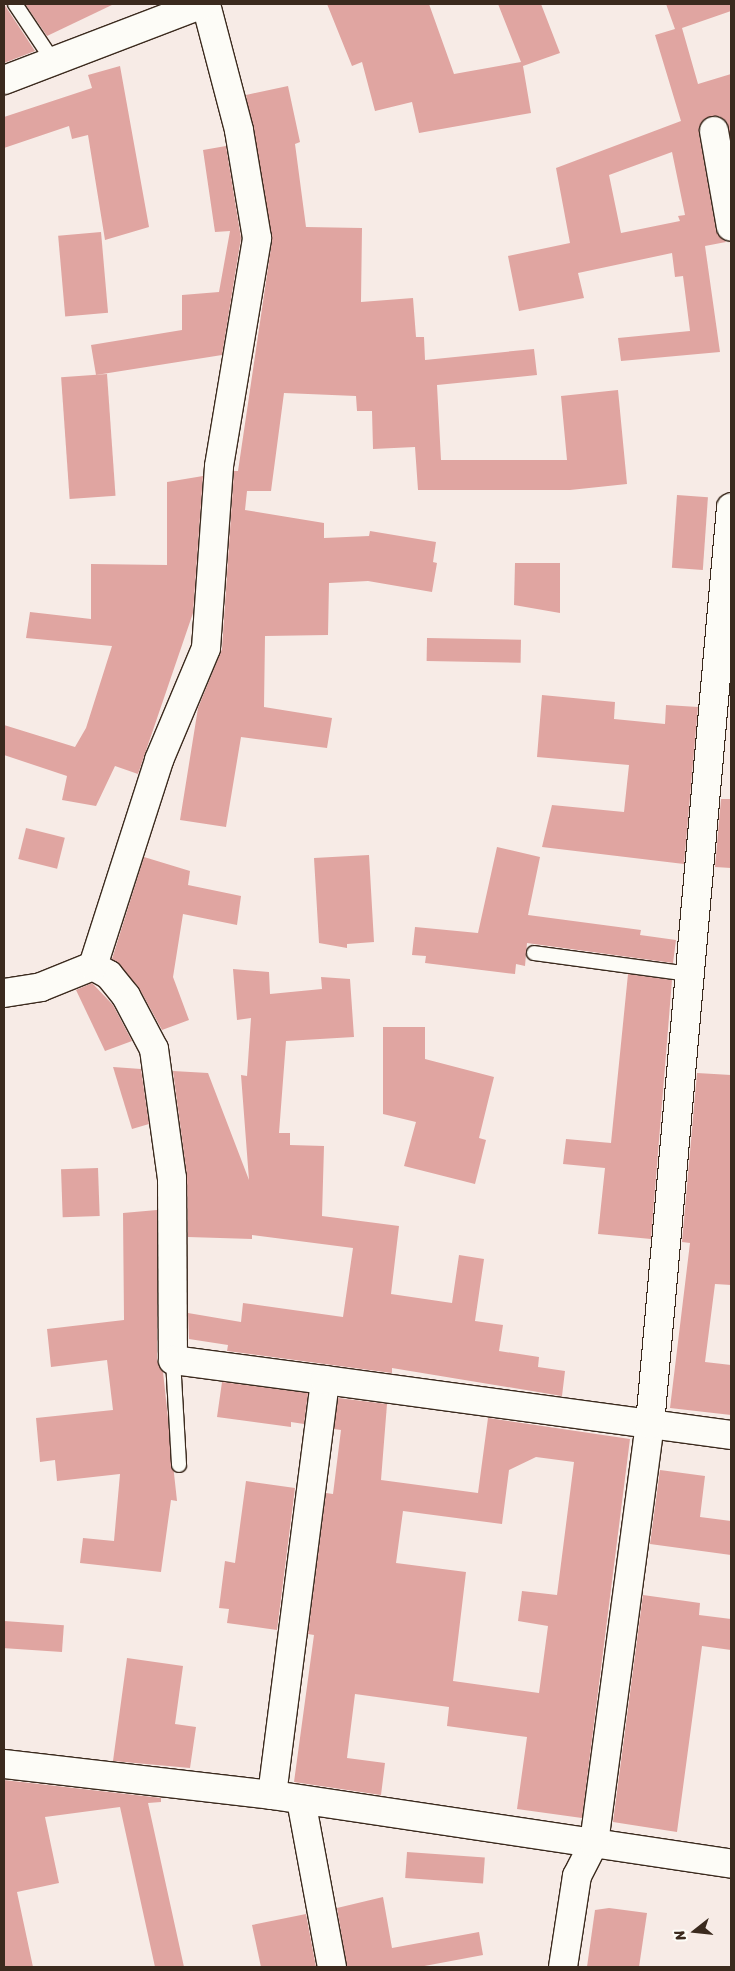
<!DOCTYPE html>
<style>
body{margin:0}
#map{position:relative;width:735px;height:1971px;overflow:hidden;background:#f7ebe6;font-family:Sriracha,sans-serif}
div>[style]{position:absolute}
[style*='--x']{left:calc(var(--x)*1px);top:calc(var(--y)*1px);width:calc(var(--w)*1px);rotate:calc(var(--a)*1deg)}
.building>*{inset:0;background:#e0a5a1;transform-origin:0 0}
.roads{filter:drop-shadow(1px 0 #3b2a1e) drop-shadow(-1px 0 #3b2a1e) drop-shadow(0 1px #3b2a1e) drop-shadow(0 -1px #3b2a1e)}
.service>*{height:14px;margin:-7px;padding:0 7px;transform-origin:7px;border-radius:7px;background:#fdfcf7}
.minor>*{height:28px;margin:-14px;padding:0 14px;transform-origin:14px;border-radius:14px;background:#fdfcf7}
.tertiary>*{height:28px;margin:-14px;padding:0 14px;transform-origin:14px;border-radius:14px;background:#fdfcf7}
span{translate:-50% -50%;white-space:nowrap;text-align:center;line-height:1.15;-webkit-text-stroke:4px #fdfcf7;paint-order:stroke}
.frame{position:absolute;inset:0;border:5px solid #3b2a1e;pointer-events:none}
.north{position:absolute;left:670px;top:1906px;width:50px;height:50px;-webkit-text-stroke:4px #fdfcf7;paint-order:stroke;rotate:254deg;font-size:14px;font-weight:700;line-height:20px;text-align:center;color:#3b2a1e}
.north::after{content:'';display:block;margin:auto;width:18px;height:22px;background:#3b2a1e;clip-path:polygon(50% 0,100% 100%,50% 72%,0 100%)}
</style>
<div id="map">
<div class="building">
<div style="clip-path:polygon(4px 4px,35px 51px,4px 63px)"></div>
<div style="clip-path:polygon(25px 4px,114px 4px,47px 36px)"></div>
<div style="clip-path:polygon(327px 4px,429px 4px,454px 74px,521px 62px,498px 4px,541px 4px,560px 53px,523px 66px,531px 113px,419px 133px,412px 102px,375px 111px,362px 62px,352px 66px)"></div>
<div style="clip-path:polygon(evenodd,666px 4px,731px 4px,731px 11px,682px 28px,698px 84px,731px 74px,731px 139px,726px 121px,719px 116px,704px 119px,699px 133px,716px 230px,726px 242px,705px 246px,720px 352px,621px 361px,618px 338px,690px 331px,683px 276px,675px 277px,672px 253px,578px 273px,584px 298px,519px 311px,508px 256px,570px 243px,556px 168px,681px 121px,655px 35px,675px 29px,666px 4px,672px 152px,685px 215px,678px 216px,680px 221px,621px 233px,609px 175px,672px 152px)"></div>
<div style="clip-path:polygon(120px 66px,149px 227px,105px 240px,88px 135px,72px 139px,69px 126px,4px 148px,4px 117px,92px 88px,88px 75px)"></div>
<div style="clip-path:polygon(288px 86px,300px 142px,295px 144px,306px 227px,362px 228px,361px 302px,413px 298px,416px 337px,424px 337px,425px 360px,534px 349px,537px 375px,437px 385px,441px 460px,567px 460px,561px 396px,618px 390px,627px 484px,570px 490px,418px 490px,415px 447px,373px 449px,372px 411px,357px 411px,356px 396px,284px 393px,271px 491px,247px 491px,245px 510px,324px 523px,324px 538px,369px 536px,370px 531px,436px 542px,433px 562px,437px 563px,432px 592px,368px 581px,329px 583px,328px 635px,265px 636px,264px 707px,332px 718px,327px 748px,241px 737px,226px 827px,180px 820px,198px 708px,222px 649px,234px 471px,238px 471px,272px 241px,246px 95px)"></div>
<div style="clip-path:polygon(226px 146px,241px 238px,222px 355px,96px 375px,91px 345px,182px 330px,182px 295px,219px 292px,230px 231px,215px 232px,203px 150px)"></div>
<div style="left:101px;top:232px;width:81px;height:43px;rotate:85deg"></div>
<div style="left:107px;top:374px;width:122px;height:46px;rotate:86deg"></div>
<div style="clip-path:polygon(203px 476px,193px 613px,138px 774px,115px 766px,96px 806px,62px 800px,67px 776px,4px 755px,4px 725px,75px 747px,86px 728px,112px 646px,26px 638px,30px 612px,91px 619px,91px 564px,167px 565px,167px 482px)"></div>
<div style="left:677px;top:495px;width:31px;height:73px;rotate:4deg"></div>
<div style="clip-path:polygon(515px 563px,560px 563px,560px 613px,514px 605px)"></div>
<div style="left:427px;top:638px;width:94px;height:23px;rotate:1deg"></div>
<div style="clip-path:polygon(542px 695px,615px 702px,614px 719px,665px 724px,666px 705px,698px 707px,684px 864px,542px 847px,552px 805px,624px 812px,629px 765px,537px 757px)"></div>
<div style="clip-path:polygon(721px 799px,731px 799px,731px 868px,715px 867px)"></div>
<div style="left:26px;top:828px;width:40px;height:32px;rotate:14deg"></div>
<div style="clip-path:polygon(497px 847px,540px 857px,528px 915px,641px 930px,640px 935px,676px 940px,673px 963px,527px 943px,525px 966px,516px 964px,515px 974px,425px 963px,426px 956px,412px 955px,415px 927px,478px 933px)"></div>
<div style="clip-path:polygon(369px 855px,374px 942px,347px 944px,347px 948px,319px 943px,314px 858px)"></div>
<div style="clip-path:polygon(144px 857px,190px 871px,188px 885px,241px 896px,237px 925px,183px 914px,173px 977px,189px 1020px,162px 1030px,138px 986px,112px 959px)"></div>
<div style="clip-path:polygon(233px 969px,269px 972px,270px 994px,322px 989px,321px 977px,350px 979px,354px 1037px,286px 1041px,279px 1133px,290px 1133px,290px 1145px,324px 1146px,322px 1216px,399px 1226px,391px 1294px,452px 1303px,459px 1255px,484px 1259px,475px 1321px,503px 1325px,499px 1351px,539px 1357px,538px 1367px,565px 1371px,562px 1396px,392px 1368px,392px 1373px,227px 1351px,228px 1345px,189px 1339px,188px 1313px,241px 1322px,243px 1303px,343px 1317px,353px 1248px,252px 1235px,252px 1239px,188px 1237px,187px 1176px,173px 1071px,208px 1073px,249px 1180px,241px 1075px,247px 1076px,251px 1018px,237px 1020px)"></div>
<div style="clip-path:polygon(628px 974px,672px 980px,651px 1239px,598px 1234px,605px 1168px,563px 1164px,566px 1139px,611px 1143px)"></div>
<div style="clip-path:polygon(92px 983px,113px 1005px,132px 1041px,105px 1051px,76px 990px)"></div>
<div style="clip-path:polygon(383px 1027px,425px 1027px,425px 1059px,494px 1077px,479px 1138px,486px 1140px,475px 1184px,404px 1166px,416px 1122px,383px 1114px)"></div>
<div style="clip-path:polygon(113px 1067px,141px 1069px,149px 1124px,132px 1129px)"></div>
<div style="clip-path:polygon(697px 1073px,731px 1075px,731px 1285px,715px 1284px,705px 1362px,731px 1365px,731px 1415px,670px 1408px,690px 1243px,682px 1242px)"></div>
<div style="left:98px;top:1168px;width:48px;height:37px;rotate:88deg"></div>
<div style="clip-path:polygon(157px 1210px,157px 1360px,163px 1372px,177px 1501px,171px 1500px,161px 1572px,80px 1563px,83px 1538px,114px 1541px,120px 1474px,57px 1481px,55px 1460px,40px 1462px,36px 1418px,113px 1410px,107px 1360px,51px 1367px,47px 1329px,124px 1320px,123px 1213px)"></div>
<div style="clip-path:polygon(222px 1382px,308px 1393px,304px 1424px,291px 1422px,291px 1427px,217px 1417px)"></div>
<div style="clip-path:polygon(evenodd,338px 1398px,387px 1404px,381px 1480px,478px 1493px,488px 1418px,630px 1439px,582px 1818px,517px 1809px,527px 1737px,447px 1726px,449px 1707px,355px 1694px,347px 1758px,385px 1763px,381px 1795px,294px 1782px,314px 1635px,308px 1634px,326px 1493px,333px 1494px,341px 1430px,334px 1429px,338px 1398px,536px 1457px,574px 1462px,557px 1595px,522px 1591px,518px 1621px,548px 1626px,539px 1693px,453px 1681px,466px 1572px,396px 1563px,403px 1511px,502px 1524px,509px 1470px,536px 1457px)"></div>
<div style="clip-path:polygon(660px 1470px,705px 1476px,700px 1517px,731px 1521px,731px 1555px,650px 1544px)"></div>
<div style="clip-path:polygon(246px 1481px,295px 1488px,277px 1630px,227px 1623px,229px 1609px,219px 1608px,225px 1561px,235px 1563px)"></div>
<div style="clip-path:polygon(643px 1595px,700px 1603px,699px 1615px,731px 1619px,731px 1650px,702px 1646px,677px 1832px,613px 1822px)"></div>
<div style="left:4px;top:1621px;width:60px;height:27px;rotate:4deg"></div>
<div style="clip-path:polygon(127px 1658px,183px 1666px,175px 1724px,196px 1727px,190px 1768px,113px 1761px)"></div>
<div style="clip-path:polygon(4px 1780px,161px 1798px,161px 1802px,148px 1803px,184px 1967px,155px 1967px,120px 1807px,45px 1817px,59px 1883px,17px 1892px,33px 1967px,4px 1967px)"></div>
<div style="left:407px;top:1852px;width:78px;height:26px;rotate:4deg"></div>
<div style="clip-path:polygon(383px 1897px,392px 1948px,479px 1932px,483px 1955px,419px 1967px,347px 1967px,337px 1908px)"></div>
<div style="clip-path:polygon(609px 1908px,647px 1913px,639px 1967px,587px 1967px,595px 1910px)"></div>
<div style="clip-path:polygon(306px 1914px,316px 1967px,261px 1967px,252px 1925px)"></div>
</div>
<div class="roads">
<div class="service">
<div style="--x:15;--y:4;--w:69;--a:56.3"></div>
<div style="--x:534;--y:953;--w:157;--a:7.7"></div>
<div style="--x:173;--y:1360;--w:105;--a:86.7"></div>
</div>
<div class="minor">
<div style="--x:714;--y:131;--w:97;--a:80"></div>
<div style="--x:93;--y:966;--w:18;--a:29"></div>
<div style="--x:109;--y:975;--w:27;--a:51"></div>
<div style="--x:126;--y:996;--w:60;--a:62.2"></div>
<div style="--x:154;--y:1049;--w:130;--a:82.1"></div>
<div style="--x:172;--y:1178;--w:182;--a:89.7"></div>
<div style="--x:173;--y:1360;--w:153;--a:7.5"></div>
<div style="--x:4;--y:993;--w:37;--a:-9"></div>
<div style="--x:41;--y:987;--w:56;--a:-22"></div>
<div style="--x:93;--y:966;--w:216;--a:-72.2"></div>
<div style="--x:159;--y:760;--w:121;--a:-67.2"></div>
<div style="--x:206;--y:648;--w:182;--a:-85.9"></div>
<div style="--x:219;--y:466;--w:231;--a:-80.5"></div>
<div style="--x:257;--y:238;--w:109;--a:-99.5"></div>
<div style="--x:239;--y:130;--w:130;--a:-104.7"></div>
<div style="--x:4;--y:1764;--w:270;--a:6.6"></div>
<div style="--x:272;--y:1795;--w:464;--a:8.5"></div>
<div style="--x:272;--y:1795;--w:418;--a:-82.7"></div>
<div style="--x:325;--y:1380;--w:410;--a:7.7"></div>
<div style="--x:301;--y:1800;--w:170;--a:79.5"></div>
<div style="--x:563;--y:1967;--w:92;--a:-81.3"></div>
<div style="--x:577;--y:1876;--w:37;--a:-63"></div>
<div style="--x:594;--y:1843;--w:423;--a:-82.4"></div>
<div style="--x:650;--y:1424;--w:920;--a:-84.95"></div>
</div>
<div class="tertiary">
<div style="--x:4;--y:80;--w:213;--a:-20.9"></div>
</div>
</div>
<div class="frame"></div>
<div class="north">N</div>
</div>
